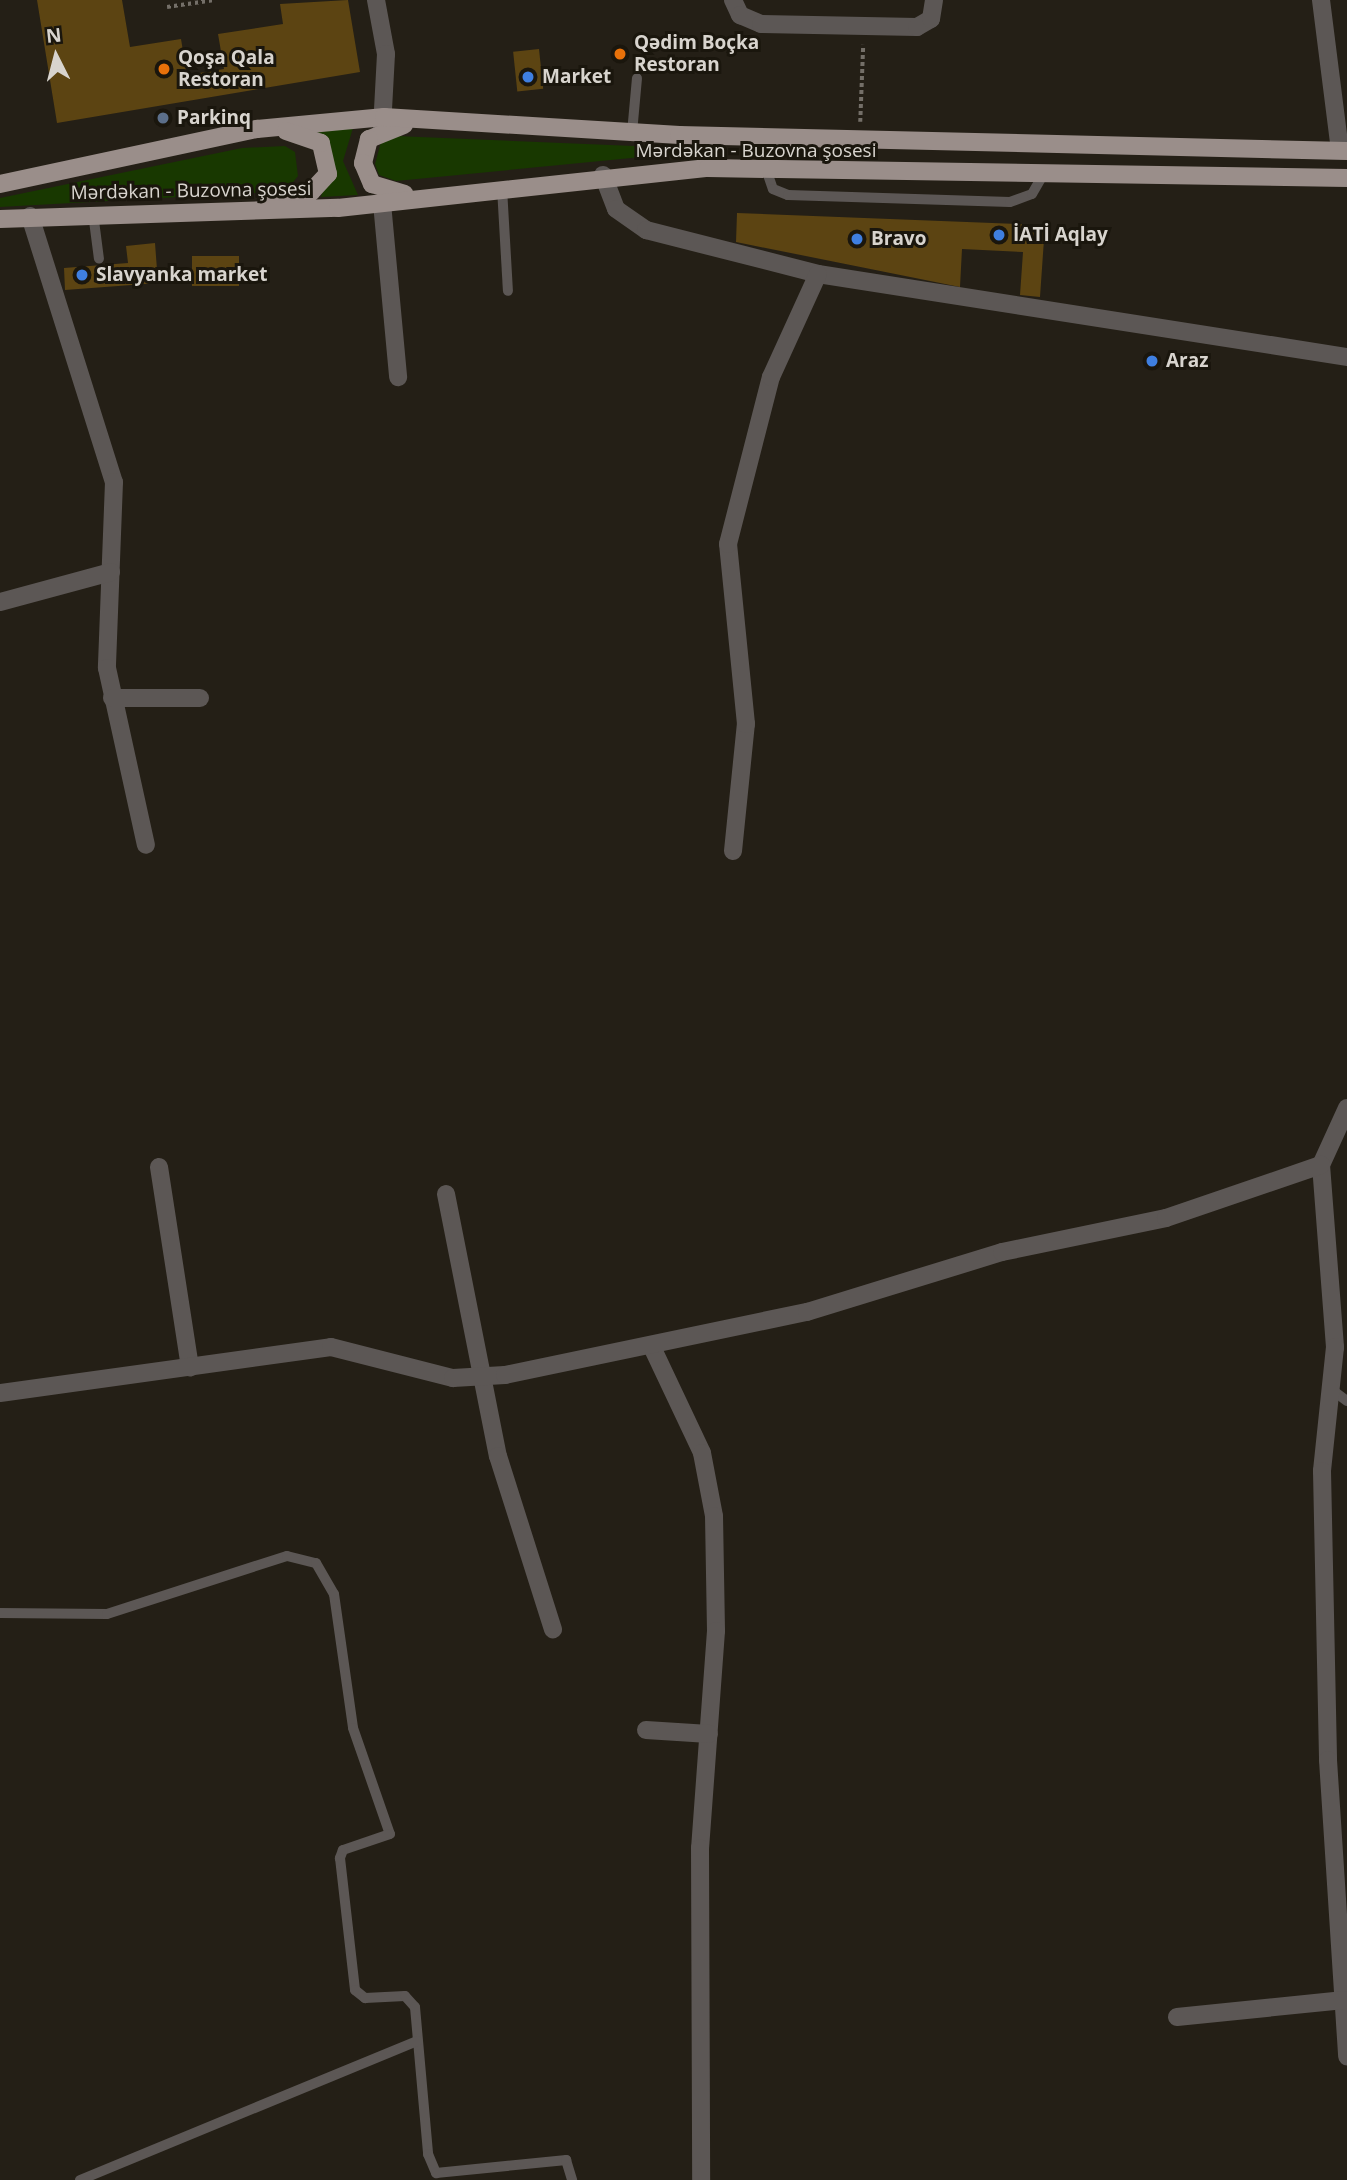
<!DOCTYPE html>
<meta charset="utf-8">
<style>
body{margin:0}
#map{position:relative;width:1347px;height:2180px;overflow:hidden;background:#241f16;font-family:"Open Sans",sans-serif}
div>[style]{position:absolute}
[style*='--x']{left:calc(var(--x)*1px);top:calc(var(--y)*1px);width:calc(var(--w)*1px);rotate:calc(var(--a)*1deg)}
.green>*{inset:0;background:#183800}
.building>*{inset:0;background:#5c4412;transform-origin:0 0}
.path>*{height:3.5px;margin-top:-1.75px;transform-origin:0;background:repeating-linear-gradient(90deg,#746f68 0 3.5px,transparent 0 7px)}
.service>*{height:10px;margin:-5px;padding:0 5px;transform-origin:5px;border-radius:5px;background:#5c5755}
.minor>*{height:18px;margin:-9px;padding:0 9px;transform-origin:9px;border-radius:9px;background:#5c5755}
.primary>*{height:18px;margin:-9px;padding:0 9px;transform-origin:9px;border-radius:9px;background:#9a8e8a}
.dots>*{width:19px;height:19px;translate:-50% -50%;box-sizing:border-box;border:4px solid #1a160d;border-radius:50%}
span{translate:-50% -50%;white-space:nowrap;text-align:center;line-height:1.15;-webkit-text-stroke:6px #1a160d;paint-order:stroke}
.poi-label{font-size:19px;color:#d8d4ce;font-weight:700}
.left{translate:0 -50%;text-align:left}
.street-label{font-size:19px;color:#d8d4ce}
.north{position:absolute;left:21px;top:21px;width:70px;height:70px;-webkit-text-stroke:5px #1a160d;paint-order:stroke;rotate:354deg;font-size:19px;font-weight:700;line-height:28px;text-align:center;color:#d8d4ce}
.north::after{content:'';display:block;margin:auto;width:24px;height:32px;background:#d8d4ce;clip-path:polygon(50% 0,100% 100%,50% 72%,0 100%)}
</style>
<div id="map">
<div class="green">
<div style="clip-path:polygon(353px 128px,343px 161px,358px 195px,321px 197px,331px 162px,318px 132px)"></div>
<div style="clip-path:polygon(396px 136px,682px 148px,683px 153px,396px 181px,379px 175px,375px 164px,381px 142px)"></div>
<div style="clip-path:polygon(285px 146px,295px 152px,298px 176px,290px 186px,270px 192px,0 207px,0 198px,242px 148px)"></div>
</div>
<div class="building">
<div style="clip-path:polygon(37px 0,122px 0,130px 47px,181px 39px,187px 75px,224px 69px,218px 34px,283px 24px,280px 4px,348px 0,360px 72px,57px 123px)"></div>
<div style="left:539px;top:49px;width:40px;height:26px;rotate:84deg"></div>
<div style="clip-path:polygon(737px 213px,1045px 225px,1040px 297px,1020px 295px,1023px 252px,962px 249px,960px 287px,736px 242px)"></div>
<div style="clip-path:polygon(155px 243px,158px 283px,65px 290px,64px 268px,128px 263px,126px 246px)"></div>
<div style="left:239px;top:256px;width:30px;height:47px;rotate:90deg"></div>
</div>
<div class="path">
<div style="--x:167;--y:7;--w:48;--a:-8.5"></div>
<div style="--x:860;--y:122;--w:77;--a:-87.8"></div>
</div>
<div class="service">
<div style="--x:632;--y:133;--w:55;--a:-84.8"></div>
<div style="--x:766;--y:169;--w:21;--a:71"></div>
<div style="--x:773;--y:189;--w:16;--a:22"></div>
<div style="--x:788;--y:195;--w:222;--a:1.8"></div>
<div style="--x:1010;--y:202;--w:23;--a:-20"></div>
<div style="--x:1032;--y:194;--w:24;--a:-60"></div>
<div style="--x:502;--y:188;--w:103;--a:86.7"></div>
<div style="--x:93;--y:213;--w:46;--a:82.6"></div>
<div style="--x:1331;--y:1389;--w:20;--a:37"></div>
<div style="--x:0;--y:1613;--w:107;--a:0.5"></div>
<div style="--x:107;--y:1614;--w:189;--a:-17.9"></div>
<div style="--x:287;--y:1556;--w:30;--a:14"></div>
<div style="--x:316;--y:1563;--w:36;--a:60"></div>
<div style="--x:334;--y:1594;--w:135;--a:81.9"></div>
<div style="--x:353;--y:1728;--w:112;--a:70.8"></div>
<div style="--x:390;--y:1834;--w:50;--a:161.2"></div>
<div style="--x:343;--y:1850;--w:9;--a:111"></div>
<div style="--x:340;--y:1858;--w:133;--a:83.5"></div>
<div style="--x:355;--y:1990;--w:13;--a:39"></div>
<div style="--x:365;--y:1998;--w:40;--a:-2.9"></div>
<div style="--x:405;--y:1996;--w:15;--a:48"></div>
<div style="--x:415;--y:2007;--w:148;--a:84.9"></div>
<div style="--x:428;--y:2154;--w:21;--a:67"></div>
<div style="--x:436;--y:2173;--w:131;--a:-5.7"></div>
<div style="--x:566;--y:2160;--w:21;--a:73"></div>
<div style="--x:80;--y:2180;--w:365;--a:-22.4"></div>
</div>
<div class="minor">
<div style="--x:376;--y:0;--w:55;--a:79.5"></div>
<div style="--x:386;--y:54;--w:75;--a:93.1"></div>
<div style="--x:733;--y:0;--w:17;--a:65"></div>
<div style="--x:740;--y:15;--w:23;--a:23"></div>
<div style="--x:761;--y:24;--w:156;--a:1.1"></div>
<div style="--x:917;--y:27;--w:16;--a:-30"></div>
<div style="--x:931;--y:19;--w:19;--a:-81"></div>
<div style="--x:1321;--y:0;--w:151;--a:82.8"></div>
<div style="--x:603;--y:175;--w:36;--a:69"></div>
<div style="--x:616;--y:209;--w:37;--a:35"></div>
<div style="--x:646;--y:230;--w:178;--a:14.3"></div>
<div style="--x:818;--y:274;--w:535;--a:8.92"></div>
<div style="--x:382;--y:203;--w:175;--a:84.7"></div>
<div style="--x:30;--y:216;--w:279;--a:72.5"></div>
<div style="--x:114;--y:482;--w:186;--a:92.2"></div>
<div style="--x:107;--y:668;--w:181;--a:77.6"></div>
<div style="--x:0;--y:602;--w:115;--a:-15.1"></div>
<div style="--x:112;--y:698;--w:88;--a:0"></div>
<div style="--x:733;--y:851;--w:128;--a:-84.2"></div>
<div style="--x:746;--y:724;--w:181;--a:-95.7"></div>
<div style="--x:728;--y:544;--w:172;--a:-75.6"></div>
<div style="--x:771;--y:377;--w:113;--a:-65.5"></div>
<div style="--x:1347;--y:1108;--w:63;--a:114.5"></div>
<div style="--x:1321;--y:1165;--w:183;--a:85.6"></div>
<div style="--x:1335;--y:1347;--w:125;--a:96"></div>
<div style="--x:1322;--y:1471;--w:289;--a:88.8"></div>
<div style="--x:1328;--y:1760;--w:297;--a:86.3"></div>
<div style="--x:159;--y:1167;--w:203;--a:81.2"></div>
<div style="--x:446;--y:1194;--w:267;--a:78.8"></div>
<div style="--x:498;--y:1456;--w:182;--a:72.4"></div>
<div style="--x:652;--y:1347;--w:117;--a:64.7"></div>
<div style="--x:702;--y:1453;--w:64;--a:79.2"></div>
<div style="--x:714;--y:1516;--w:115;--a:89"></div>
<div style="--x:716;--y:1631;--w:218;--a:94.2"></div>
<div style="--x:700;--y:1848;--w:332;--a:89.8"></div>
<div style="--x:0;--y:1393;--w:334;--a:-7.9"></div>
<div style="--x:331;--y:1347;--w:126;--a:14.3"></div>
<div style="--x:453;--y:1378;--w:52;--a:-3.3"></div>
<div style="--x:505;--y:1375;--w:309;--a:-11.8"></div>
<div style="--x:807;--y:1312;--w:204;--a:-17.1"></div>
<div style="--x:1002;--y:1252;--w:167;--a:-11.7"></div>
<div style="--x:1166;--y:1218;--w:164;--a:-18.9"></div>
<div style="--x:646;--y:1730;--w:63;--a:3.6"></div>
<div style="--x:1177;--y:2017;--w:168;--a:-5.8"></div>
</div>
<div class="primary">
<div style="--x:404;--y:125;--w:38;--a:158"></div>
<div style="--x:369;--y:139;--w:25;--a:104"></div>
<div style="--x:363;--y:163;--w:23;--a:67"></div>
<div style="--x:372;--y:184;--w:34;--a:17"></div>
<div style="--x:0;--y:184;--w:263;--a:-12.1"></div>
<div style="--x:257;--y:129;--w:128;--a:-5.4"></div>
<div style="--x:384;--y:117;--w:296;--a:3.5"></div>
<div style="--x:679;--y:135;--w:668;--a:1.37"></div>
<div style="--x:268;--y:201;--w:44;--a:-11.8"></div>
<div style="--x:311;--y:192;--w:25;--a:-47"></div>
<div style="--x:328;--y:174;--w:32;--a:-103"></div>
<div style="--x:321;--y:143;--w:37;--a:-161"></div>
<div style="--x:0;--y:219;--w:338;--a:-1.9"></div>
<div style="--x:338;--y:208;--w:372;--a:-6.2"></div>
<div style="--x:708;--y:168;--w:639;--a:0.9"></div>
</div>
<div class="dots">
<div style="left:620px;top:54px;background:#e8710a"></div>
<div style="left:164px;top:69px;background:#e8710a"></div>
<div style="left:528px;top:77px;background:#3f7fe0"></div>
<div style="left:163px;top:118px;background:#5c6f8a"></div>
<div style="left:999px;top:235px;background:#3f7fe0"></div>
<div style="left:857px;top:239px;background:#3f7fe0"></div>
<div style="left:82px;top:275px;background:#3f7fe0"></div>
<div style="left:1152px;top:361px;background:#3f7fe0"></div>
</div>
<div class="poi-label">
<span class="left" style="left:634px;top:54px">Qədim Boçka<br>Restoran</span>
<span class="left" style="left:178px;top:69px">Qoşa Qala<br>Restoran</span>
<span class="left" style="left:542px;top:77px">Market</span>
<span class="left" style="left:177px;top:118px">Parkinq</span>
<span class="left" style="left:1013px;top:235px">İATİ Aqlay</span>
<span class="left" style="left:871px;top:239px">Bravo</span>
<span class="left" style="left:96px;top:275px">Slavyanka market</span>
<span class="left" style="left:1166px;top:361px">Araz</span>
</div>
<div class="street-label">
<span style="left:756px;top:151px">Mərdəkan - Buzovna şosesi</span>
<span style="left:191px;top:191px;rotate:-1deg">Mərdəkan - Buzovna şosesi</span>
</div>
<div class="north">N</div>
</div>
